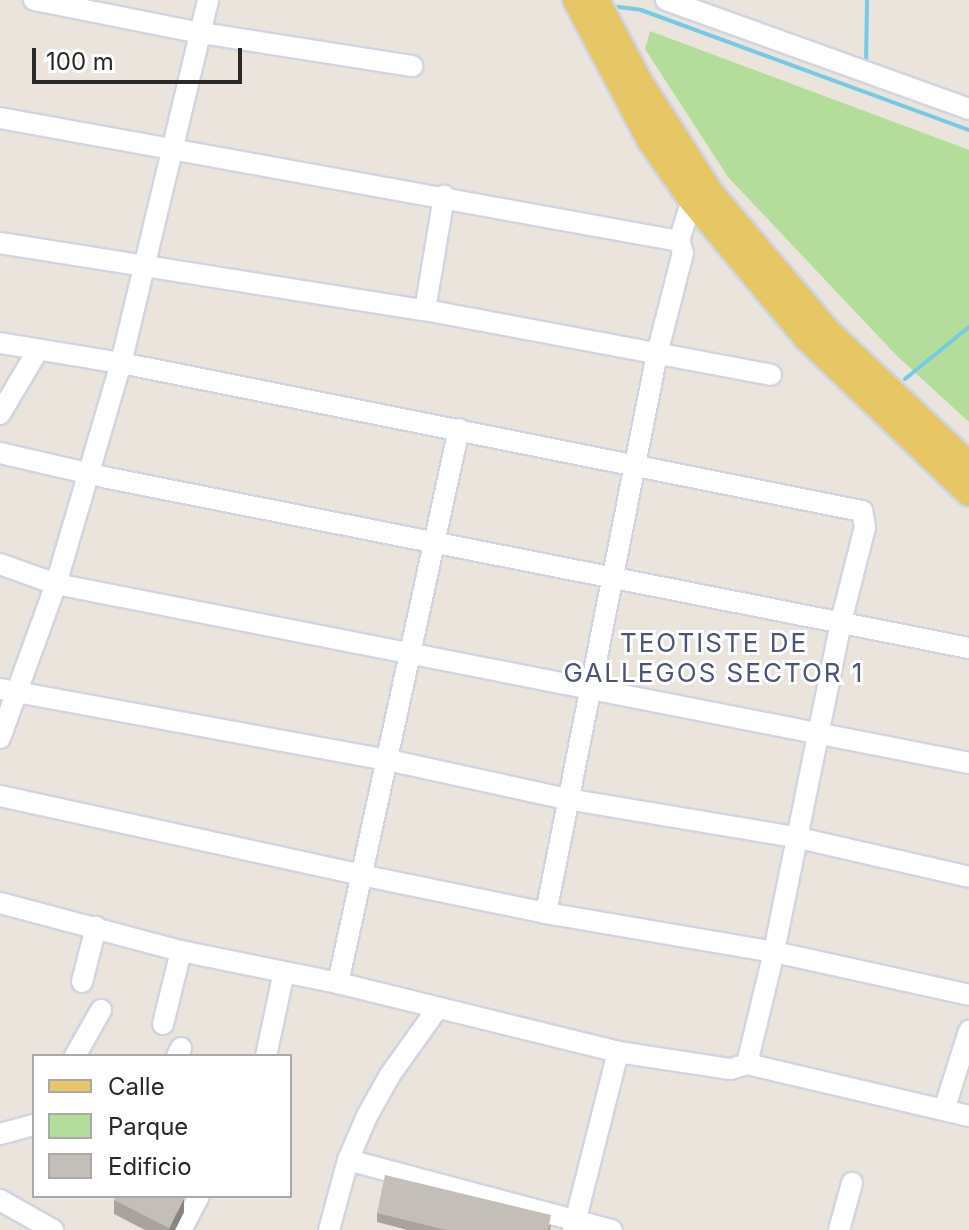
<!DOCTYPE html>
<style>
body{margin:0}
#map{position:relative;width:969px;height:1230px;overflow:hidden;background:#eae4dc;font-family:Inter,sans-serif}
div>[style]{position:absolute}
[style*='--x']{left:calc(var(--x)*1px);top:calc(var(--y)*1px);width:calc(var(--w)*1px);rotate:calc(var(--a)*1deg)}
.green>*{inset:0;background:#b4dd9c}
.stream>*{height:4px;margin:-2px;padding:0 2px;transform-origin:2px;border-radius:2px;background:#76cae5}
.roads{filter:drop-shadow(2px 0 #d1d5e1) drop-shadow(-2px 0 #d1d5e1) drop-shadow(0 2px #d1d5e1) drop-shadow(0 -2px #d1d5e1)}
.minor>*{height:20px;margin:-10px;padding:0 10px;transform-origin:10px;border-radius:10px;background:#fff}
.major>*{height:26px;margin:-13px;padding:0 13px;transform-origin:13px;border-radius:13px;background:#e6c665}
.wall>*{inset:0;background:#a8a39e}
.shaded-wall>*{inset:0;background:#888581}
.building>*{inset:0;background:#c3beb8}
span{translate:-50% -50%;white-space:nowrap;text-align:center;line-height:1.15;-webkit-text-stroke:6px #fff;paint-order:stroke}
.neighbourhood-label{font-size:26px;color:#4d5577;letter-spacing:2px}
.legend{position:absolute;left:32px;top:1054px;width:260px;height:144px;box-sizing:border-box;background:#fff;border:2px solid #a9a9a9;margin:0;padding:10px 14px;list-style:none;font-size:24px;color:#292929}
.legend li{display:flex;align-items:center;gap:16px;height:40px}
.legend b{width:40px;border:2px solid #a9a9a9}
.scale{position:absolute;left:32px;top:48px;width:210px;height:36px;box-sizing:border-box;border:4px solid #292929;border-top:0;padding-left:10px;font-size:24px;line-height:28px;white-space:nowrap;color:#292929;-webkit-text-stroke:6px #fff;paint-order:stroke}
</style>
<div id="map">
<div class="green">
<div style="clip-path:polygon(650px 31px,969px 150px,969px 422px,897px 356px,728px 177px,645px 49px)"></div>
</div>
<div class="stream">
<div style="--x:610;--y:6;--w:31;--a:7"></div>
<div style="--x:641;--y:10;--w:349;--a:20.1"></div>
<div style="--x:866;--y:66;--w:66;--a:-89.1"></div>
<div style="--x:905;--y:379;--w:82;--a:-39.1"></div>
</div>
<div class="roads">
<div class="minor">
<div style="--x:34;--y:0;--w:170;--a:11.2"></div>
<div style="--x:201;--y:33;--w:214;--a:8.9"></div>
<div style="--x:666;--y:0;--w:322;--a:19.8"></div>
<div style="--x:0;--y:118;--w:690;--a:10.27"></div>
<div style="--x:0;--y:243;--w:430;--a:9"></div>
<div style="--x:425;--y:310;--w:352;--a:10.6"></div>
<div style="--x:425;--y:310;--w:116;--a:-80.5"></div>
<div style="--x:0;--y:343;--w:123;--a:9.4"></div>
<div style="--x:121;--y:363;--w:756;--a:11.3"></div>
<div style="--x:862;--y:511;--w:16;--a:79"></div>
<div style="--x:865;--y:527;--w:98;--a:104.2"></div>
<div style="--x:841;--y:622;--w:337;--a:101.5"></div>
<div style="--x:774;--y:952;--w:115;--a:103.6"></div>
<div style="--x:0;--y:414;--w:74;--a:-59.3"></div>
<div style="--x:0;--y:453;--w:111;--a:13"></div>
<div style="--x:108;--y:478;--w:878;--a:11.17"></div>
<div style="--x:0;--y:564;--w:59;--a:19.7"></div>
<div style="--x:56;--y:584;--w:930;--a:11.09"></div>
<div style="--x:0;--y:689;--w:394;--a:10.4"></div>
<div style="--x:388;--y:760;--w:183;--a:12.3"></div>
<div style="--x:567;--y:799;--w:235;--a:9.5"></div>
<div style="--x:799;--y:838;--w:174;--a:12.9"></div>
<div style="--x:0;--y:738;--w:164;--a:-70"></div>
<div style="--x:56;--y:584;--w:230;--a:-73.6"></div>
<div style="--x:121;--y:363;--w:373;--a:-76.5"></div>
<div style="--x:0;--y:796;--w:370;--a:12.3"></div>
<div style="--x:361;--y:875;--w:189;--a:11.6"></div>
<div style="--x:546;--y:913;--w:231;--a:9.7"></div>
<div style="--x:774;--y:952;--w:200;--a:12.4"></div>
<div style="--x:0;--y:903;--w:187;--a:14.9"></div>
<div style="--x:181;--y:951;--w:160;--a:11.5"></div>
<div style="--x:338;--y:983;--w:288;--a:13.8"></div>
<div style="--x:618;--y:1052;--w:114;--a:8.6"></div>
<div style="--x:731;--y:1069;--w:17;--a:-17"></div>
<div style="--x:747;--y:1064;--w:228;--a:13.2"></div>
<div style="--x:546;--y:913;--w:570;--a:-78.77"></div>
<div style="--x:657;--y:354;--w:104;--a:-75.6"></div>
<div style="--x:683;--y:253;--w:13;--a:-108"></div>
<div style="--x:679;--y:241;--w:43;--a:-72.4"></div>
<div style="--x:82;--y:982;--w:57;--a:-75.7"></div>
<div style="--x:338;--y:983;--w:567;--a:-77.68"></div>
<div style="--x:163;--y:1024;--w:75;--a:-76.1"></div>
<div style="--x:75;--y:1056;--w:53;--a:-60.5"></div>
<div style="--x:177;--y:1056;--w:9;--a:-63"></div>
<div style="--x:266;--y:1056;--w:86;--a:-77.9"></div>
<div style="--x:944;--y:1110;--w:83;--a:-72.4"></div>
<div style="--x:0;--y:1134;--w:35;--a:-15"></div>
<div style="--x:348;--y:1160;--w:273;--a:14.9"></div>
<div style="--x:0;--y:1200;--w:61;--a:29.5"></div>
<div style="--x:181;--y:1230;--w:38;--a:-62"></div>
<div style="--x:329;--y:1230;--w:73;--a:-74.8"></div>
<div style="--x:348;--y:1160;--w:48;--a:-66.6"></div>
<div style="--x:367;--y:1116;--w:47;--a:-60.7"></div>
<div style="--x:390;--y:1075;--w:81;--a:-54.5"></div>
<div style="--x:573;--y:1230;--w:184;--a:-75.8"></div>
<div style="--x:839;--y:1230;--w:49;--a:-74.5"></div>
</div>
<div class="major">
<div style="--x:576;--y:0;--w:158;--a:62.1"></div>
<div style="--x:650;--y:140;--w:73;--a:55"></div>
<div style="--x:692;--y:200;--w:180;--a:50.2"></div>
<div style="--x:807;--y:338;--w:224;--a:43.7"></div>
<div style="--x:596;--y:0;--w:94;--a:62.1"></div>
<div style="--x:640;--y:83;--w:133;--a:57.3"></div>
<div style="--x:712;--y:195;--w:181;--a:49.7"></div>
<div style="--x:829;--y:333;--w:192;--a:43.3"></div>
</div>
</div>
<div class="wall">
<div style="clip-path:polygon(114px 1200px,184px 1212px,175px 1230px,145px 1230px,114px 1214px)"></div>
<div style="clip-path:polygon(377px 1213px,551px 1225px,550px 1230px,408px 1230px,377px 1222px)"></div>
</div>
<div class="shaded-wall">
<div style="clip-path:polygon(184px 1198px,184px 1212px,175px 1230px,169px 1230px)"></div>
</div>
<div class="building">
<div style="clip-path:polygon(385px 1175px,551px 1215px,548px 1230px,446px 1230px,377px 1213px)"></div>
<div style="clip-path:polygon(116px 1196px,170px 1196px,172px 1197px,173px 1196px,180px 1196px,184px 1198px,169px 1228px,114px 1200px)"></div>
</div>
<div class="neighbourhood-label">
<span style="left:714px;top:658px">TEOTISTE DE<br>GALLEGOS SECTOR 1</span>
</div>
<ul class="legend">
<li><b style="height:10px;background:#e6c665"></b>Calle</li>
<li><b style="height:22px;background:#b4dd9c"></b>Parque</li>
<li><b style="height:22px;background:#c3beb8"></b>Edificio</li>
</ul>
<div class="scale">100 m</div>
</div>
